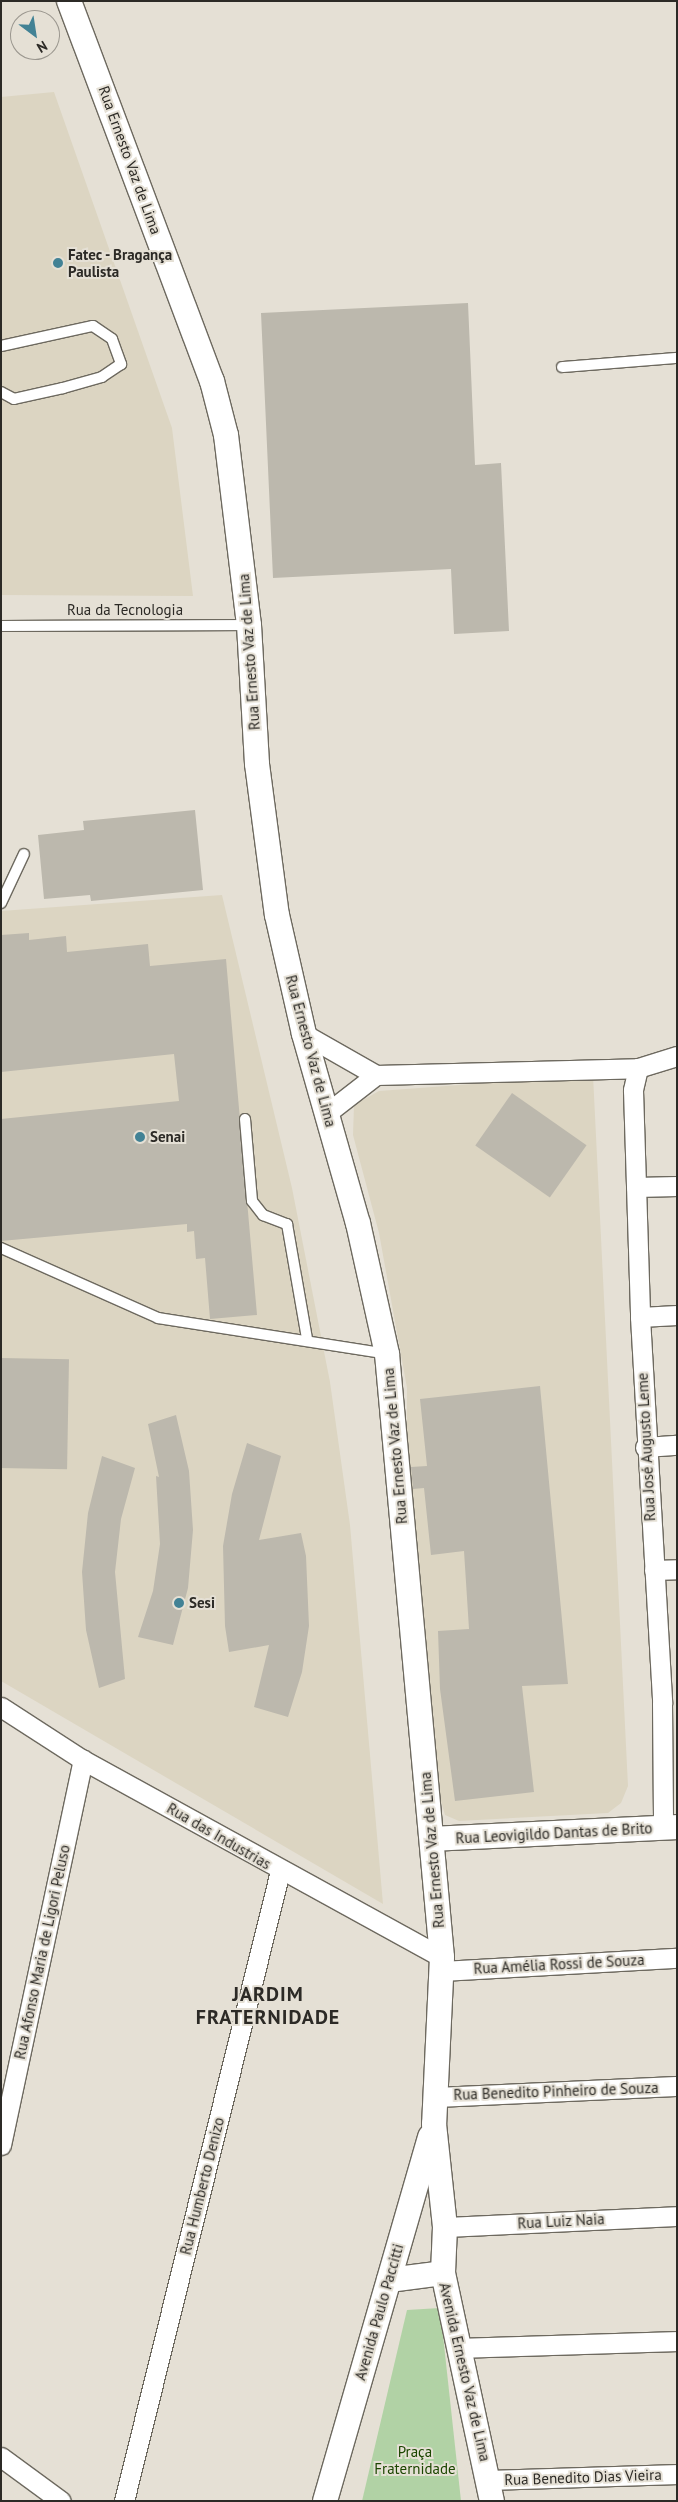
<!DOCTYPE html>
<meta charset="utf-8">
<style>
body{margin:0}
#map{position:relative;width:678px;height:2502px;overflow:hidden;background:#e5e0d5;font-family:"PT Sans",sans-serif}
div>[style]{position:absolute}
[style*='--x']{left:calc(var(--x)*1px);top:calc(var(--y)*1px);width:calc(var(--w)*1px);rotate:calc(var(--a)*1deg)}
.built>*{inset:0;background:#dcd5c2}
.green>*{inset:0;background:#b1d2a5}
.building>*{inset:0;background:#bcb8ad;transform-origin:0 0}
.roads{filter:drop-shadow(1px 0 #6d695f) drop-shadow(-1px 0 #6d695f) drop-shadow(0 1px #6d695f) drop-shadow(0 -1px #6d695f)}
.service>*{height:10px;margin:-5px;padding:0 5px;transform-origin:5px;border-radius:5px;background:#fff}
.minor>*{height:19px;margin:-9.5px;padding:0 9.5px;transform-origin:9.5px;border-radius:9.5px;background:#fff}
.tertiary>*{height:24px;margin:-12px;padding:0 12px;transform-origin:12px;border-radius:12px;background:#fff}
.dots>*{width:14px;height:14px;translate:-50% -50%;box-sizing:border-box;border:2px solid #e5e0d5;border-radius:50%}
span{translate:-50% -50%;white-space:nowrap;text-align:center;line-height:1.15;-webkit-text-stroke:4px #e5e0d5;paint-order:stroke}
.street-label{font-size:15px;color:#2c2a26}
.poi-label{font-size:15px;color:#2c2a26;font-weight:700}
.left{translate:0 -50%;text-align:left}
.park-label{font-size:15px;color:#1b4600}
.district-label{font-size:20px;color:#2c2a26;font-weight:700;letter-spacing:1px}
.frame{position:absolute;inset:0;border:2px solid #2c2a26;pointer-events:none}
.north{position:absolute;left:10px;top:10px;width:50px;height:50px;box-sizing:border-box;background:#e5e0d5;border:1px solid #9b978f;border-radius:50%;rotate:149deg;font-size:14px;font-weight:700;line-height:20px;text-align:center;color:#2c2a26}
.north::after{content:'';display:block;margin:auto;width:18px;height:22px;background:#428295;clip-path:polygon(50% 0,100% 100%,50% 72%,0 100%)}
</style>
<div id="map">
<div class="built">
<div style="clip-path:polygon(54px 92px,172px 428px,193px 596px,1px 595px,1px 97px)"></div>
<div style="clip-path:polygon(222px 895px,292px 1188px,330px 1382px,350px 1525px,383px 1904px,1px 1681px,1px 911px)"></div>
<div style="clip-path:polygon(593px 1075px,628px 1786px,621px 1803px,608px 1813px,459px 1821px,445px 1815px,438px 1791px,407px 1467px,407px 1388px,379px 1233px,353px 1135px,354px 1105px,379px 1091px)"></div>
</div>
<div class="green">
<div style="clip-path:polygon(440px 2308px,461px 2501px,362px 2501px,407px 2310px)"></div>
</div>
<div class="building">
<div style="clip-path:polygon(468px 303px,475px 465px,501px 463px,509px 631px,454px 634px,451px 569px,273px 578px,261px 313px)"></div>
<div style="clip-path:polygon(195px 810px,203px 890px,91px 901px,90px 895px,44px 899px,38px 835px,84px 830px,83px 821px)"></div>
<div style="clip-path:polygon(29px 933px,29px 940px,66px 936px,67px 952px,148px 944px,150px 966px,226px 959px,257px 1315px,210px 1319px,205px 1258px,196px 1259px,194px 1231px,187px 1232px,187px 1224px,1px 1241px,1px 1119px,179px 1101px,174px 1054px,1px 1072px,1px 935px)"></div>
<div style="left:512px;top:1093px;width:91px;height:64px;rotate:35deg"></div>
<div style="left:1px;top:1358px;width:68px;height:110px;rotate:1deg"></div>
<div style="clip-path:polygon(540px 1386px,568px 1684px,522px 1686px,534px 1792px,455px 1801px,440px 1689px,438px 1631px,469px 1629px,464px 1551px,431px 1555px,424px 1488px,413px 1489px,411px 1467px,427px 1466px,420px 1399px)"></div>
<div style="clip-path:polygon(176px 1415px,189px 1471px,193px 1530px,188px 1588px,173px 1645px,138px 1637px,153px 1591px,160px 1544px,156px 1476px,159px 1477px,148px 1424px)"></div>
<div style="clip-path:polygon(247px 1443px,281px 1456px,259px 1540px,301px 1533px,306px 1556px,309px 1626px,302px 1672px,288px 1717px,254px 1707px,269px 1645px,229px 1652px,225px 1626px,223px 1546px,232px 1494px)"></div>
<div style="clip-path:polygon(102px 1456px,135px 1468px,121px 1519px,115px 1572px,125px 1679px,99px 1688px,86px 1630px,82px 1572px,88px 1513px)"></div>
</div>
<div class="roads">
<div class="service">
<div style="--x:1;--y:346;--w:94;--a:-12.3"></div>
<div style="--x:93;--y:326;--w:23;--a:34"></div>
<div style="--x:112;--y:339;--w:27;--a:70"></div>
<div style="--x:121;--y:364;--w:23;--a:146"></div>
<div style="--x:102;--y:377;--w:41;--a:164.2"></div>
<div style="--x:63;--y:388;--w:50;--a:167.3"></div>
<div style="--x:14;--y:399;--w:15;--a:-152"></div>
<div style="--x:562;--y:367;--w:115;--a:-4.5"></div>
<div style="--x:1;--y:626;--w:248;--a:-0.2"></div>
<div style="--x:1;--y:903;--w:54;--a:-64.9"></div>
<div style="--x:245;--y:1119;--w:82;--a:85.1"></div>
<div style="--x:252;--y:1201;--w:18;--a:52"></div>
<div style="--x:263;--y:1215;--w:26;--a:21"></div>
<div style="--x:287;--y:1224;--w:117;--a:80.1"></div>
<div style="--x:1;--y:1248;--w:172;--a:24"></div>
<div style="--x:158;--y:1318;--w:232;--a:8.9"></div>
</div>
<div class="minor">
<div style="--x:304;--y:1034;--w:83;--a:29.7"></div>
<div style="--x:376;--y:1075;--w:262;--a:-1.5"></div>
<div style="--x:638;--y:1068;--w:23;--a:103"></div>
<div style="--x:633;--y:1090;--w:227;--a:88.2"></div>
<div style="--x:640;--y:1317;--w:387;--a:86.7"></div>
<div style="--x:662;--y:1703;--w:124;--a:89.5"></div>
<div style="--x:638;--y:1068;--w:41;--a:-17.1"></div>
<div style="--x:327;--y:1113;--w:62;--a:-37.8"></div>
<div style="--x:636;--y:1187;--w:41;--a:-1.4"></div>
<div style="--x:640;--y:1317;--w:37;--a:-3"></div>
<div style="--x:645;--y:1447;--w:32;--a:-4"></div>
<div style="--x:654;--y:1570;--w:23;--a:-2"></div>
<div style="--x:1;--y:1707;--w:98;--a:32.9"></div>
<div style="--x:83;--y:1760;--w:409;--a:28.8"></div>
<div style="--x:442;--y:1971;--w:235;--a:-3.2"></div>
<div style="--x:435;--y:2097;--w:242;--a:-2.6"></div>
<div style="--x:1;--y:2145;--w:394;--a:-78"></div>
<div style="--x:445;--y:2227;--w:232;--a:-2.7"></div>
<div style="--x:458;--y:2348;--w:219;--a:-1.8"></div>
<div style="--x:1;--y:2457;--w:74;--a:36.3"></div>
<div style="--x:489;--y:2480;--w:188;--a:-1.8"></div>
<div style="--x:124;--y:2501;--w:649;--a:-76.09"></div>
</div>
<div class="tertiary">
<div style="--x:69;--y:1;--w:406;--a:69.4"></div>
<div style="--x:212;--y:381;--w:56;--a:75.5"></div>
<div style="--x:226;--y:435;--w:191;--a:83.1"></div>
<div style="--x:249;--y:625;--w:139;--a:86.7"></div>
<div style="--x:257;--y:764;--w:152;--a:82.5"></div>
<div style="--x:277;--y:915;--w:122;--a:77.2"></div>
<div style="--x:304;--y:1034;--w:197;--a:74.1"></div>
<div style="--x:358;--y:1223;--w:134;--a:77.5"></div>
<div style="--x:387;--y:1354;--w:606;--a:84.79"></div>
<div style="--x:442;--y:1957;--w:167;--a:92.7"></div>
<div style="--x:434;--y:2124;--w:104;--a:83.9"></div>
<div style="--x:445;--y:2227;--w:46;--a:92.5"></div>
<div style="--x:443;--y:2273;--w:233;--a:77.9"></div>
<div style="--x:432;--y:1839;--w:245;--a:-2.8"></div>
<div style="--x:389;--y:2280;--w:54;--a:-7.4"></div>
<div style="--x:325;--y:2501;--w:379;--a:-73.9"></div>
</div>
</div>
<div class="dots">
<div style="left:58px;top:263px;background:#428295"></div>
<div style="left:140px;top:1137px;background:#428295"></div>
<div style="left:179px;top:1603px;background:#428295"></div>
</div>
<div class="street-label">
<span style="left:130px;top:160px;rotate:70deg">Rua Ernesto Vaz de Lima</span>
<span style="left:125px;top:610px">Rua da Tecnologia</span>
<span style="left:249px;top:652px;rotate:-94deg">Rua Ernesto Vaz de Lima</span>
<span style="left:311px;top:1051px;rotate:75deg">Rua Ernesto Vaz de Lima</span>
<span style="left:395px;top:1446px;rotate:-95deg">Rua Ernesto Vaz de Lima</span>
<span style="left:646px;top:1447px;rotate:-93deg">Rua José Augusto Leme</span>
<span style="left:554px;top:1833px;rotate:-3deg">Rua Leovigildo Dantas de Brito</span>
<span style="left:219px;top:1836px;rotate:30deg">Rua das Industrias</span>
<span style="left:432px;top:1850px;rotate:-95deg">Rua Ernesto Vaz de Lima</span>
<span style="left:42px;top:1952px;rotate:-78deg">Rua Afonso Maria de Ligori Peluso</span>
<span style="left:559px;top:1964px;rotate:-3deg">Rua Amélia Rossi de Souza</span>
<span style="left:556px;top:2091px;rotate:-2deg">Rua Benedito Pinheiro de Souza</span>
<span style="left:202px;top:2186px;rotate:-76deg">Rua Humberto Denizo</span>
<span style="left:561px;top:2221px;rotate:-3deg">Rua Luiz Naia</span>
<span style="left:379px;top:2312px;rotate:-74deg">Avenida Paulo Paccitti</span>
<span style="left:465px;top:2372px;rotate:77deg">Avenida Ernesto Vaz de Lima</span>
<span style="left:583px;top:2477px;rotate:-2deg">Rua Benedito Dias Vieira</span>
</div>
<div class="poi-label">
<span class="left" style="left:68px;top:263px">Fatec - Bragança<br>Paulista</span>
<span class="left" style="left:150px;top:1137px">Senai</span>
<span class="left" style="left:189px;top:1603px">Sesi</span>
</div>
<div class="park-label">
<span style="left:415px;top:2460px">Praça<br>Fraternidade</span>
</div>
<div class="district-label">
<span style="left:268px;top:2006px">JARDIM<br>FRATERNIDADE</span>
</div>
<div class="frame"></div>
<div class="north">N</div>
</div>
